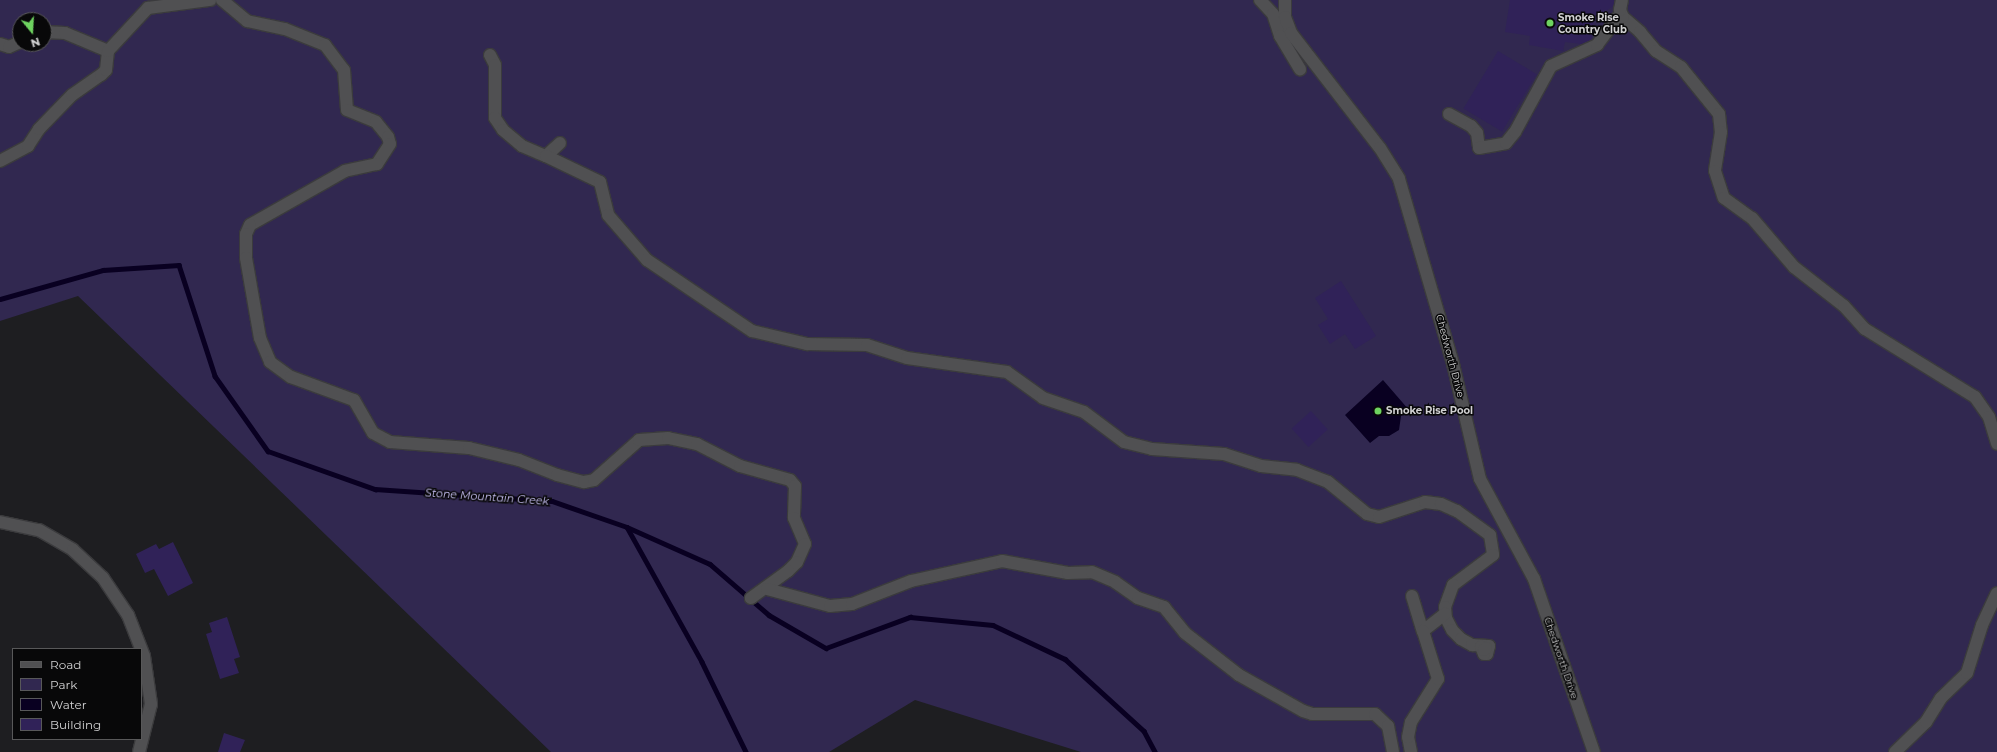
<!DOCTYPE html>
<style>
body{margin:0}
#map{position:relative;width:1997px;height:752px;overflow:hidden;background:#1e1e21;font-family:Montserrat,sans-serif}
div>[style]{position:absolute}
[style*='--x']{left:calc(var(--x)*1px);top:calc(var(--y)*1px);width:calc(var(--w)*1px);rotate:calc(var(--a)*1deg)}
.green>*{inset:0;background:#312850}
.water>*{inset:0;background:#090021}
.stream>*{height:4.5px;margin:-2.25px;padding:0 2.25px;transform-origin:2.25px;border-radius:2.25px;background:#090021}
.building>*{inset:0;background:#302258;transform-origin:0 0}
.roads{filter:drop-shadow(1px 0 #3b3b3d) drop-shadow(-1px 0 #3b3b3d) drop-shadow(0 1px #3b3b3d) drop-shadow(0 -1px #3b3b3d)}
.minor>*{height:12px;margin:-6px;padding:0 6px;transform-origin:6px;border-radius:6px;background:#505052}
.dots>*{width:11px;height:11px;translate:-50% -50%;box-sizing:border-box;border:2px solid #080809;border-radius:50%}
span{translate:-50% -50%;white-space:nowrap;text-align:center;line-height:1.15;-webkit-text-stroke:3px #080809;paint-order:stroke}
.poi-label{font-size:10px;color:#d1d1d2;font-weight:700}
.left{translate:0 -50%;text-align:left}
.street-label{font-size:10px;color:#d1d1d2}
.water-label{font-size:11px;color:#cdc5fa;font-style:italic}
.legend{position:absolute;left:12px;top:648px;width:130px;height:92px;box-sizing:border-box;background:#080809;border:1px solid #585859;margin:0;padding:5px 7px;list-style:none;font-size:12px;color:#d1d1d2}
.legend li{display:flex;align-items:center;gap:8px;height:20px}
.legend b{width:20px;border:1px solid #585859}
.north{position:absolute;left:12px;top:12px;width:40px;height:40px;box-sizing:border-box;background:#080809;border:1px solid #585859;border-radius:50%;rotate:162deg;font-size:11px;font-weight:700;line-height:16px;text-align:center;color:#d1d1d2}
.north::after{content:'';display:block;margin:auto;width:14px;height:18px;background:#6ed360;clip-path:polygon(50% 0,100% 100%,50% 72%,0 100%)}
</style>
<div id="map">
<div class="green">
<div style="clip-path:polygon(evenodd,0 0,1997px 0,1997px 752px,1081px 752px,915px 700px,829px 752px,551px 752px,78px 296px,0 321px,0 0,20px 20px,44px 20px,44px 44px,20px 44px,20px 20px)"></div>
</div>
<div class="water">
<div style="clip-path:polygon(1383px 380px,1409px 410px,1401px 416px,1399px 430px,1389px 436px,1379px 436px,1370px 443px,1345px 415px)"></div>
</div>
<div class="stream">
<div style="--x:0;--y:299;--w:107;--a:-15.7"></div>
<div style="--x:103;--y:270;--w:76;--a:-3.8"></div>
<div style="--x:179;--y:265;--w:117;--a:72"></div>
<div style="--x:215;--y:376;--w:92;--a:54.8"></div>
<div style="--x:268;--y:451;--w:114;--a:19.6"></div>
<div style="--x:375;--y:489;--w:177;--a:3.9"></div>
<div style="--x:552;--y:501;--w:79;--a:19.1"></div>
<div style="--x:627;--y:527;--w:91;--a:24"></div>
<div style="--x:710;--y:564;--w:78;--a:40.8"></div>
<div style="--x:769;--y:615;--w:66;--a:30.1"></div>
<div style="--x:826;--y:648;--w:90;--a:-20.3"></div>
<div style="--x:910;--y:617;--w:83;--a:5.5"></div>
<div style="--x:993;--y:625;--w:80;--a:25.3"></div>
<div style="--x:1065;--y:659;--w:107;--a:42.3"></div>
<div style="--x:1144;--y:731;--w:24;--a:62"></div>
<div style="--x:627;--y:527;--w:154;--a:60.9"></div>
<div style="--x:702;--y:662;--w:100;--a:63.9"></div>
</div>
<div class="building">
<div style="clip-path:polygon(1510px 0,1614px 0,1613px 6px,1602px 14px,1595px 14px,1591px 40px,1581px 44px,1565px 42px,1563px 51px,1529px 45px,1530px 36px,1505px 32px)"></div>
<div style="left:1498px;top:51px;width:45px;height:67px;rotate:31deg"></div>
<div style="clip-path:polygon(1341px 281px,1376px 336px,1355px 349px,1345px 334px,1330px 344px,1318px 325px,1328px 319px,1315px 298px)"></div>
<div style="left:1311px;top:411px;width:25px;height:26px;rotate:48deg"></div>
<div style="clip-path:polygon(173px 542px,193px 583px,168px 596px,154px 569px,145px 573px,136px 554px,156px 544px,159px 549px)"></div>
<div style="clip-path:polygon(227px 617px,240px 657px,234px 659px,239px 673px,220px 679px,206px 634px,212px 632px,209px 623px)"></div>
<div style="clip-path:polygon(224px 733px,245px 740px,240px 752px,218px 752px)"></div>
</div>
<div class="roads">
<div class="minor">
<div style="--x:222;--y:0;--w:33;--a:40"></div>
<div style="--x:247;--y:21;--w:39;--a:12"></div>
<div style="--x:285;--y:29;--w:43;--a:21.8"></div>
<div style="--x:325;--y:45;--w:31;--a:53"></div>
<div style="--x:344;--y:70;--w:40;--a:85.7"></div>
<div style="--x:347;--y:110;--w:31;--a:22"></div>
<div style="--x:376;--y:122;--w:19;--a:51"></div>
<div style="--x:388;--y:137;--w:7;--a:74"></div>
<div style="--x:390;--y:144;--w:24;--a:123"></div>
<div style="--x:377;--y:164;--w:33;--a:168"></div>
<div style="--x:345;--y:171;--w:109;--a:150.4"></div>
<div style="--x:250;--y:225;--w:10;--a:114"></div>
<div style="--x:246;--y:234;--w:24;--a:90"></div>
<div style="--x:246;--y:258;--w:81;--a:80.1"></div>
<div style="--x:260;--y:338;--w:26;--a:67"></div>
<div style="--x:270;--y:362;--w:26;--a:36"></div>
<div style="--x:291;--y:377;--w:67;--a:20.1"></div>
<div style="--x:354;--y:400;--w:38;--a:60"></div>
<div style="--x:373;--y:433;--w:19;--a:28"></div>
<div style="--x:390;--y:442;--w:79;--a:4.3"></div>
<div style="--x:469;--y:448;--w:51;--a:13.5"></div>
<div style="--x:519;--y:460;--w:41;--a:21.5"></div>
<div style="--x:557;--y:475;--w:28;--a:15"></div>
<div style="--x:584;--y:482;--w:10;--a:-11"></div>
<div style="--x:594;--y:480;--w:60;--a:-41.6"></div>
<div style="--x:639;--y:440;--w:29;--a:-4"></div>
<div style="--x:668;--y:438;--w:30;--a:12"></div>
<div style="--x:697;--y:444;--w:48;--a:27.1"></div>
<div style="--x:740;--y:466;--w:52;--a:15.6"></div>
<div style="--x:790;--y:480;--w:8;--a:50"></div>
<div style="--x:795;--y:486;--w:32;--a:92"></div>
<div style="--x:794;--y:518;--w:28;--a:67"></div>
<div style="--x:805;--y:544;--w:20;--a:114"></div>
<div style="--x:797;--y:562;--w:13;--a:135"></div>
<div style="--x:788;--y:571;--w:46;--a:143.9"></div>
<div style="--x:1260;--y:0;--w:19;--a:47"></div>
<div style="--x:1273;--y:14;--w:23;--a:72"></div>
<div style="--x:1280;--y:36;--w:39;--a:59"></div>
<div style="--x:1285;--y:0;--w:17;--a:90"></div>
<div style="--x:1285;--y:17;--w:17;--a:69"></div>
<div style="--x:1291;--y:33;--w:145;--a:52.3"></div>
<div style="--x:1380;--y:148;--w:36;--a:58"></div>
<div style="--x:1399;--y:179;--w:193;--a:73.7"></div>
<div style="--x:1453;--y:364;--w:118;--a:76.8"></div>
<div style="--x:1480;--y:479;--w:114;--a:61.6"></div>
<div style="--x:1534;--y:579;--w:183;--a:70.9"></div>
<div style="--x:1623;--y:17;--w:23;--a:41"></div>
<div style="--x:1640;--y:32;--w:25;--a:50"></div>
<div style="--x:1656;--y:51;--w:30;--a:33"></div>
<div style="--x:1681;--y:67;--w:60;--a:51"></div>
<div style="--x:1719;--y:114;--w:18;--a:84"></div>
<div style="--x:1721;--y:132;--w:39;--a:99"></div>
<div style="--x:1715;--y:171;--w:28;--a:72"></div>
<div style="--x:1724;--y:198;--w:34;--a:36"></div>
<div style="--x:1752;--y:218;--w:65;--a:49.4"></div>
<div style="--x:1794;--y:267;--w:63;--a:38"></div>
<div style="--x:1844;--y:306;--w:31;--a:48"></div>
<div style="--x:1865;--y:329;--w:129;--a:31.7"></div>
<div style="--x:1975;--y:397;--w:24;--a:55"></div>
<div style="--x:1989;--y:417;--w:28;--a:73"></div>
<div style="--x:44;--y:32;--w:21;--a:3"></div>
<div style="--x:65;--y:33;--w:47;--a:22.7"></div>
<div style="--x:0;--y:44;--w:9;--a:18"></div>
<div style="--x:9;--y:47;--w:12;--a:-24"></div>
<div style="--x:490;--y:55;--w:11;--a:63"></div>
<div style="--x:495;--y:65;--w:53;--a:90"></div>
<div style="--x:495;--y:118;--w:14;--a:56"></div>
<div style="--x:503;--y:130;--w:25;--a:40"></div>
<div style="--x:522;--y:146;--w:26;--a:23"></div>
<div style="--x:546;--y:156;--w:19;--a:-43"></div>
<div style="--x:1449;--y:114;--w:25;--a:29"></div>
<div style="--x:1471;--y:126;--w:9;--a:49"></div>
<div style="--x:1477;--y:133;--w:15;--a:82"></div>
<div style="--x:1479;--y:148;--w:27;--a:-10"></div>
<div style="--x:1506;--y:143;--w:14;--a:-51"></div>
<div style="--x:1515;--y:132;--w:75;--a:-61.4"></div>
<div style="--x:1551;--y:66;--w:51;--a:-24.5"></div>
<div style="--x:1597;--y:45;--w:34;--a:-53"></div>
<div style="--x:1617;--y:18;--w:6;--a:-9"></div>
<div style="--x:1623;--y:17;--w:8;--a:-113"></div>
<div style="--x:1620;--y:10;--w:10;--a:-79"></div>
<div style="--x:546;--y:156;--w:60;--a:25.7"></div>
<div style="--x:600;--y:182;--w:34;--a:76"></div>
<div style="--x:608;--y:215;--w:60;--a:49.1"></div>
<div style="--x:647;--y:260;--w:127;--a:34.1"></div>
<div style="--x:752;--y:331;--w:57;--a:13.3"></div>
<div style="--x:807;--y:344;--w:60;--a:1"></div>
<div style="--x:867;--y:345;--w:42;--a:18"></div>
<div style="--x:907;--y:358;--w:101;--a:8"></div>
<div style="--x:1007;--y:372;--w:44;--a:35.8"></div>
<div style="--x:1043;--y:398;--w:43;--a:18.9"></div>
<div style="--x:1084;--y:412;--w:50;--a:36.9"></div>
<div style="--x:1124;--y:442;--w:29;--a:14"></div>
<div style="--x:1152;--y:449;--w:72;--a:4"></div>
<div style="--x:1224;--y:454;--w:39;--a:18"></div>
<div style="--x:1261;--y:466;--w:36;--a:6"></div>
<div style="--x:1297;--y:470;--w:33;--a:21"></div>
<div style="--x:1328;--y:482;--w:50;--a:39.4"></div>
<div style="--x:1367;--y:514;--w:12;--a:14"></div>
<div style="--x:1379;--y:517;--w:48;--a:-18.1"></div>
<div style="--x:1425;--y:502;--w:16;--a:7"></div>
<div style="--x:1441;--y:504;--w:17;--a:24"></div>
<div style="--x:1457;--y:511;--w:41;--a:36"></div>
<div style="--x:1490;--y:535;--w:20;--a:81"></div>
<div style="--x:1493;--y:555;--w:50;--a:143.1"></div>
<div style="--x:1453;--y:585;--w:23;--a:110"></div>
<div style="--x:1445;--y:607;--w:11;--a:85"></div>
<div style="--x:1446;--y:618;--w:13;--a:63"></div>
<div style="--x:1452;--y:630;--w:13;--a:45"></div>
<div style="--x:1461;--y:639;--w:13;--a:29"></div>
<div style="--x:1472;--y:645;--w:17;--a:3"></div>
<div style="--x:1489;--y:646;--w:8;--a:104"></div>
<div style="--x:1487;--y:654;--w:3;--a:180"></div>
<div style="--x:1484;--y:654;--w:8;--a:-113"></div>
<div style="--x:1481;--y:647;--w:5;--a:11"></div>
<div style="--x:1486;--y:648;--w:3;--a:135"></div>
<div style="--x:0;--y:161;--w:32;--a:-28"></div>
<div style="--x:28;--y:146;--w:20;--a:-57"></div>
<div style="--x:39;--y:129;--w:47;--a:-45.9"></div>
<div style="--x:72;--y:95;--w:35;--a:-35"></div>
<div style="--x:101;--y:75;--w:7;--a:-45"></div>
<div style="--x:106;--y:70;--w:19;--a:-84"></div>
<div style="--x:108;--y:51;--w:59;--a:-47.1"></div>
<div style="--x:148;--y:8;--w:63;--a:-7.4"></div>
<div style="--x:0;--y:522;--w:40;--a:12"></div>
<div style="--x:39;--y:530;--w:39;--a:30"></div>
<div style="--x:73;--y:550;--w:41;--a:43"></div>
<div style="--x:103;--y:578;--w:45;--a:56"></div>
<div style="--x:128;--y:615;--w:44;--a:68.7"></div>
<div style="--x:144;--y:656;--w:49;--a:81.7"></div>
<div style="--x:151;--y:704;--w:49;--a:104"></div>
<div style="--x:767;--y:589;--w:65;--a:15.1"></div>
<div style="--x:830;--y:606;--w:22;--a:-5"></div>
<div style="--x:852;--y:604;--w:63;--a:-21.3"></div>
<div style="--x:911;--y:581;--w:93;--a:-12.4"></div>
<div style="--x:1002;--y:561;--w:67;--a:10.3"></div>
<div style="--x:1068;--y:573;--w:24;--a:-2"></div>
<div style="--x:1092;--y:572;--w:25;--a:23"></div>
<div style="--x:1115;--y:582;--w:28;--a:35"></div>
<div style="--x:1138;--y:598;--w:28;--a:19"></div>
<div style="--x:1164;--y:607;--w:33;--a:51"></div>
<div style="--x:1185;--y:633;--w:68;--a:37.9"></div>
<div style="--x:1239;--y:675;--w:73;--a:29.4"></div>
<div style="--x:1303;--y:711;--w:9;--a:18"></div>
<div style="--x:1312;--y:714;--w:63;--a:0"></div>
<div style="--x:1375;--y:714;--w:18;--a:43"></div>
<div style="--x:1388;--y:726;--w:26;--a:79"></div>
<div style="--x:1412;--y:596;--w:37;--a:73"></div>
<div style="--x:1423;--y:631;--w:28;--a:-38"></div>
<div style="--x:1411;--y:752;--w:15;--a:-101"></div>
<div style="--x:1408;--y:737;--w:15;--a:-79"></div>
<div style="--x:1411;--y:722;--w:51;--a:-57.9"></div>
<div style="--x:1438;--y:679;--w:50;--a:-107.4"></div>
<div style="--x:1895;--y:752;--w:43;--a:-44.1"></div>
<div style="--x:1926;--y:722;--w:28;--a:-58"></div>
<div style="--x:1941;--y:698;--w:36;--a:-44"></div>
<div style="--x:1967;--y:673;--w:50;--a:-72.6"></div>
<div style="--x:1982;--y:625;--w:35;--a:-65"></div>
</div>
</div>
<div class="dots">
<div style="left:1550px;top:23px;background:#6ed360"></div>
<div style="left:1378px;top:411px;background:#6ed360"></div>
</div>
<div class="poi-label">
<span class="left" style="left:1558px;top:23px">Smoke Rise<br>Country Club</span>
<span class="left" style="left:1386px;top:411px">Smoke Rise Pool</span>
</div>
<div class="street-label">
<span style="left:1450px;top:356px;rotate:75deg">Chedworth Drive</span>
<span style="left:1561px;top:658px;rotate:71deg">Chedworth Drive</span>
</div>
<div class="water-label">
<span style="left:487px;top:497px;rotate:4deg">Stone Mountain Creek</span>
</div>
<ul class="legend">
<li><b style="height:5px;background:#505052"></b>Road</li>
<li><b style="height:11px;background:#312850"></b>Park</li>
<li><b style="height:11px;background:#090021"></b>Water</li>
<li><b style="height:11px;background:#302258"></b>Building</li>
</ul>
<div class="north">N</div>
</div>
